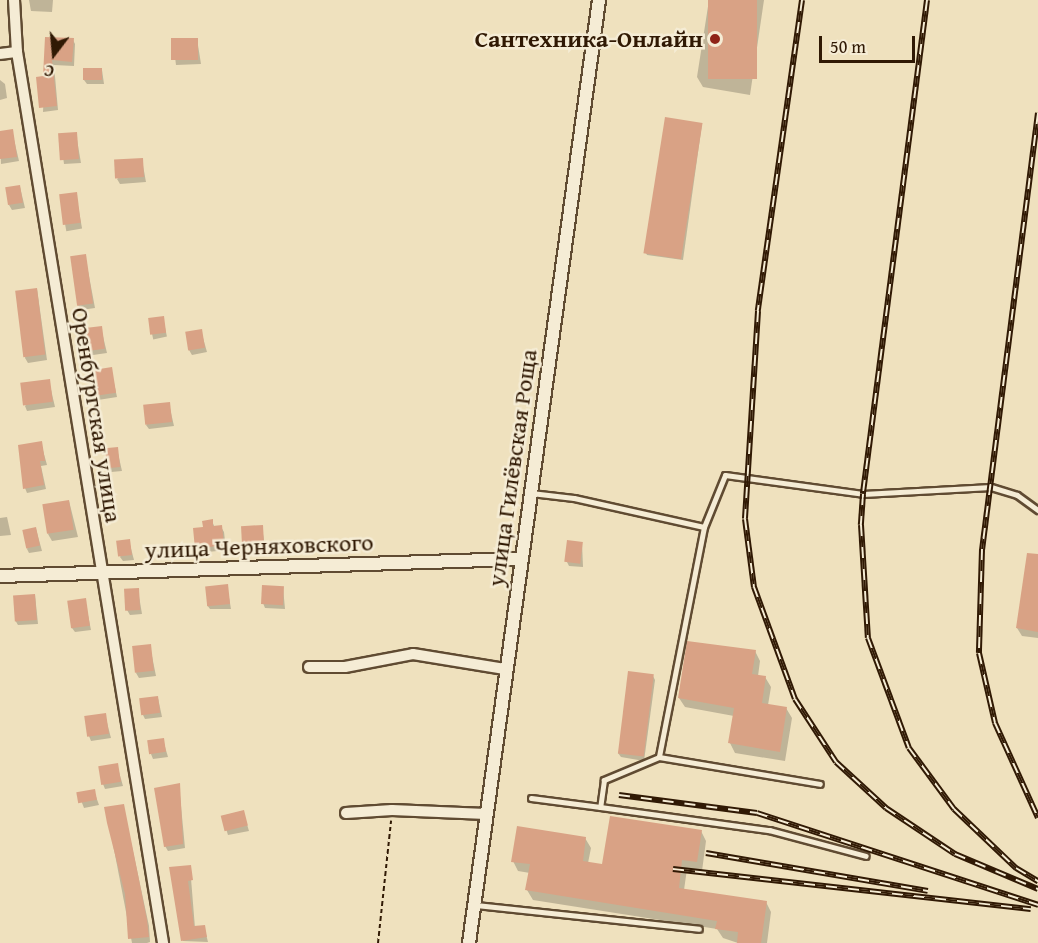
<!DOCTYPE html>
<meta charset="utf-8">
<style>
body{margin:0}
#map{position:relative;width:1038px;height:943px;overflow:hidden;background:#efe1be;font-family:"Gentium Book Plus",serif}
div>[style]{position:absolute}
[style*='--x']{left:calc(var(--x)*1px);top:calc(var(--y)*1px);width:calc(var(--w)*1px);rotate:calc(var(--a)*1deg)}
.shadow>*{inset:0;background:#0003;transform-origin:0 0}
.building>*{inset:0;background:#d9a285;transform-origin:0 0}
.path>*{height:2px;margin-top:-1px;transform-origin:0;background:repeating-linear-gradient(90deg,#301904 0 4.5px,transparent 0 7.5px)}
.roads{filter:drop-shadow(2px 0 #604b32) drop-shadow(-2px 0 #604b32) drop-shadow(0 2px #604b32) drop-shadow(0 -2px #604b32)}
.service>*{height:5px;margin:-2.5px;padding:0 2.5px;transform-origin:2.5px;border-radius:2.5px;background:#f5ecd5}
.minor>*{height:10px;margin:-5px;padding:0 5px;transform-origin:5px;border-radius:5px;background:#f5ecd5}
.tertiary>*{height:12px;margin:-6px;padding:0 6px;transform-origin:6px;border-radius:6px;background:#f5ecd5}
.rail>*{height:6px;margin-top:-3px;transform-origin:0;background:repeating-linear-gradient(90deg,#f5ecd5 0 11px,#301904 0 22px);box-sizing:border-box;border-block:2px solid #301904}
.dots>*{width:16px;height:16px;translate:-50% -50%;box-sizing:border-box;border:3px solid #f5ecd5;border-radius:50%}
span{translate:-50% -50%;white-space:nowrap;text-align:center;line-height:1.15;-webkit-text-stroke:5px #f5ecd5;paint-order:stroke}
.poi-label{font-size:24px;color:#301904;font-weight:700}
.right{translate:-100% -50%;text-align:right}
.street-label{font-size:24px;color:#301904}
.north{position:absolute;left:24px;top:24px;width:60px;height:60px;-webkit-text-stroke:4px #f5ecd5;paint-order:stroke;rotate:196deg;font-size:16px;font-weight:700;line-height:24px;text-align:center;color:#301904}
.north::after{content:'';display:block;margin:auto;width:21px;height:27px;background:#301904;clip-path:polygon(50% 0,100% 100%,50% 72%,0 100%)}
.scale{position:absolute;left:819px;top:36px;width:96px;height:27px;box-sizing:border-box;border:3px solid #301904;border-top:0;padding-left:8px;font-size:18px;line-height:21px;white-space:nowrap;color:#301904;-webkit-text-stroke:4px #f5ecd5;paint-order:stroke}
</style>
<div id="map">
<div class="shadow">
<div style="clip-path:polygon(29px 0,53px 0,52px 12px,31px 11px)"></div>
<div style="clip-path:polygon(709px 0,764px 0,750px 95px,703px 87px,697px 77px)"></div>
<div style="clip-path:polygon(46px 38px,73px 40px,75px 44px,74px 66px,54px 65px,58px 110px,43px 112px)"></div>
<div style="clip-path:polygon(197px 39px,201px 64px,176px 65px,173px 40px)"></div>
<div style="clip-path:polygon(102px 70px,104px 84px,87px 84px,84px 80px)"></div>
<div style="clip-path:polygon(0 80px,5px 84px,7px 98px,0 100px)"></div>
<div style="clip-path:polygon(702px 124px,683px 260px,647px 255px,646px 253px)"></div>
<div style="clip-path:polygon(12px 131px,19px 161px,1px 164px,0 133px)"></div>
<div style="clip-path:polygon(76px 134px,81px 163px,64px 164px,60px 135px)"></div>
<div style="clip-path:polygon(142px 160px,146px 182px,120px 184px,117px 179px)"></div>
<div style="clip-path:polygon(20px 187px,25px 208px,12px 210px,9px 205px)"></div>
<div style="left:76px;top:194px;width:35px;height:16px;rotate:80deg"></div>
<div style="clip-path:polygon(85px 255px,95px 308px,81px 310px,78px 305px)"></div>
<div style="clip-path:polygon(37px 289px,47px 360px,28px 363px,25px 358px)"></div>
<div style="left:163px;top:318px;width:19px;height:14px;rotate:78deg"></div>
<div style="clip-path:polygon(101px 328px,107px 353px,86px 356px,83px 351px)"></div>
<div style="clip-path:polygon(201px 331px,207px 352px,192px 355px,189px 350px)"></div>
<div style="clip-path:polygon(111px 369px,117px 397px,98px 400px,95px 395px)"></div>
<div style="clip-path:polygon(49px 381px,55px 407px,27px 411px,25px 406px)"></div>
<div style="clip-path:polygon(169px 404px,174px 426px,149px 429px,146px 425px)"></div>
<div style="clip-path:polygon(41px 443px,47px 465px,41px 466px,46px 489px,27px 493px,25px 488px)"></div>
<div style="clip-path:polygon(117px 449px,122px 471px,111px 472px,108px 468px)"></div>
<div style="clip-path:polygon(69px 501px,78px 537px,52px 541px,48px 534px)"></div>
<div style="clip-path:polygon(7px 517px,11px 535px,0 536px,0 518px)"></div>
<div style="clip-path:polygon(212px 521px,215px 528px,221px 527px,224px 532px,226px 550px,199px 553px,196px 548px)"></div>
<div style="clip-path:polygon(262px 527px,265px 547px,246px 548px,244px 543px)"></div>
<div style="clip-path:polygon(36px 529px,42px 551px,29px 553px,27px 549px)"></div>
<div style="clip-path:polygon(129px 541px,134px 560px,123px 561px,120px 557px)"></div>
<div style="clip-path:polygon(582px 543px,583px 567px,569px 566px,567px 562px)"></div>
<div style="clip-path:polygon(1038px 556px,1038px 638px,1022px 636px,1017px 628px)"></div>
<div style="clip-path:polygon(227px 586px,231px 609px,210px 609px,207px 605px)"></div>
<div style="clip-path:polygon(283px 587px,285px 609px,265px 608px,263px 603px)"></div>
<div style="clip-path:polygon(138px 590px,142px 614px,130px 615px,127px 610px)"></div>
<div style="clip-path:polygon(35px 595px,38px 624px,18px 625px,15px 620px)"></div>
<div style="clip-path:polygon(85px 600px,91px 630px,75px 632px,72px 628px)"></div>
<div style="clip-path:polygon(150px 646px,156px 676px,139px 678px,136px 673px)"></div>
<div style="clip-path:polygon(755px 651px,760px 661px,758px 676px,765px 677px,771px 687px,768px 705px,786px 708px,792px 718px,785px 761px,735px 753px,730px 743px,734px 716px,685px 707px,679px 698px)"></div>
<div style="clip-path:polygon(653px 676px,655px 680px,644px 761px,621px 757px,618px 753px)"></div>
<div style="clip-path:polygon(158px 698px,162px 717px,145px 719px,143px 715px)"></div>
<div style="clip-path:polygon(105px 715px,111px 738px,91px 741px,89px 736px)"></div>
<div style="clip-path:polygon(163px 740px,168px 757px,153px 759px,151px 754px)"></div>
<div style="clip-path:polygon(117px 765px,123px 786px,105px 789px,103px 784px)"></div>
<div style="clip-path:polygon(179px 785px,185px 848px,168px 851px,165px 846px)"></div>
<div style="clip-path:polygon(94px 791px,99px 805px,84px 808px,79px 795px)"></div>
<div style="clip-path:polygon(123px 805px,149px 926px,150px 942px,147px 943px,132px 943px,106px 808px)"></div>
<div style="clip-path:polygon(243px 811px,249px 831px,228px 835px,222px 816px)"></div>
<div style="clip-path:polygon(701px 831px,706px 841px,702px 871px,687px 869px,684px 890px,766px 902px,771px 912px,767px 943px,738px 943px,723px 938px,717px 929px,533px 900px,527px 890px,530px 873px,518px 871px,513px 861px,585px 838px,591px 848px,588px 863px,604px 866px)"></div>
<div style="clip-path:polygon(190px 866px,195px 928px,204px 926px,208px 942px,183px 941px,170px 868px)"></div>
</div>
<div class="building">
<div style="left:708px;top:0;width:49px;height:79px"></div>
<div style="clip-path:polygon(45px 37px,74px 38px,72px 62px,52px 60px,57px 106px,39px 108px,36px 77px,43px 76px)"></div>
<div style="left:171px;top:38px;width:27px;height:22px"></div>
<div style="left:83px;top:68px;width:19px;height:12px"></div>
<div style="left:665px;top:117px;width:38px;height:138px;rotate:9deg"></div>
<div style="clip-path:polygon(13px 129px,17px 157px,0 159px,0 131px)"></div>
<div style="left:77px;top:132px;width:27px;height:19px;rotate:86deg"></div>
<div style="left:143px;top:158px;width:19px;height:29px;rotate:87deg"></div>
<div style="left:20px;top:185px;width:18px;height:15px;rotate:81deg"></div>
<div style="left:77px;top:192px;width:31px;height:18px;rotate:83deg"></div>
<div style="left:86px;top:254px;width:50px;height:16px;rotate:82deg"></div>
<div style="left:37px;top:288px;width:67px;height:22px;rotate:83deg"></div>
<div style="left:164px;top:316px;width:17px;height:16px;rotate:83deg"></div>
<div style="left:102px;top:326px;width:23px;height:23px;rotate:83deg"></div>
<div style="left:202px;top:329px;width:19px;height:17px;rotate:81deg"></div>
<div style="left:112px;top:367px;width:26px;height:22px;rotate:81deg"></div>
<div style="left:50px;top:379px;width:23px;height:30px;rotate:83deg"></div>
<div style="left:170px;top:402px;width:20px;height:27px;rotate:84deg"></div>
<div style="clip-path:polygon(42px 441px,45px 461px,40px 461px,44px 485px,23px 489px,18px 445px)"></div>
<div style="left:118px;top:447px;width:20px;height:13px;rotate:84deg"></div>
<div style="left:69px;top:500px;width:30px;height:27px;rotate:81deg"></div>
<div style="clip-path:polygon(213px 519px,213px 526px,222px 525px,224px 545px,195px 549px,193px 528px,203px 527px,202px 521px)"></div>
<div style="left:263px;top:525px;width:17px;height:22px;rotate:87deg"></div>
<div style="left:36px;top:527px;width:19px;height:14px;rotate:78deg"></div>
<div style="left:130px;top:539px;width:16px;height:14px;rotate:83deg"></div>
<div style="left:567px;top:540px;width:16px;height:22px;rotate:7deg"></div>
<div style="clip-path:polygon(1027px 553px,1038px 554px,1038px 632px,1016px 628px)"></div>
<div style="left:228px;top:584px;width:20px;height:23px;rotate:84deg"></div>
<div style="left:262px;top:585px;width:22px;height:19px;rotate:3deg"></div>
<div style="left:139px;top:588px;width:22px;height:15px;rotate:87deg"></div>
<div style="left:35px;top:594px;width:26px;height:22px;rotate:86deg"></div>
<div style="left:86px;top:598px;width:28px;height:19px;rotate:82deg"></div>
<div style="clip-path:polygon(687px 641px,756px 650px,752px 674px,766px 676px,762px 703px,787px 707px,780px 752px,728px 743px,734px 708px,678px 698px)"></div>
<div style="left:151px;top:644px;width:27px;height:19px;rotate:84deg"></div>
<div style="left:628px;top:671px;width:26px;height:83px;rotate:7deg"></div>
<div style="left:158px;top:696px;width:17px;height:19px;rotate:83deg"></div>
<div style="left:106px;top:713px;width:21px;height:22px;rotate:82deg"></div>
<div style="left:164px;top:738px;width:14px;height:17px;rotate:82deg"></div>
<div style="left:118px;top:763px;width:19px;height:20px;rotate:81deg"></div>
<div style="clip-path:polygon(180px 783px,183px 844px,164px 847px,154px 788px)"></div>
<div style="left:95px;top:789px;width:11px;height:19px;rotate:80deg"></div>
<div style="clip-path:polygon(124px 804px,147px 920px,149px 937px,128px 939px,125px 894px,107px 823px,104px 807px)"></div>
<div style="left:244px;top:810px;width:16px;height:24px;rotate:76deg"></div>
<div style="clip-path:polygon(610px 816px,702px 830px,697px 862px,682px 860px,679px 888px,767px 901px,761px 943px,737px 943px,738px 932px,715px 929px,717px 921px,525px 890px,530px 864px,511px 862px,517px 826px,586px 837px,583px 861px,602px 864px)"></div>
<div style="clip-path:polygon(191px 865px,193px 880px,188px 881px,194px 926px,205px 925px,207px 937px,181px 941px,169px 867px)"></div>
</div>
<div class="path">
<div style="--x:378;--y:943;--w:123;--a:-83.9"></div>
</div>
<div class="roads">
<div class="service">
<div style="--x:531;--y:493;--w:43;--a:6.6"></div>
<div style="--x:574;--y:498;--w:133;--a:12.6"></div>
<div style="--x:704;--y:527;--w:56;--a:-68"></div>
<div style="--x:725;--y:475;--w:139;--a:7.8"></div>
<div style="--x:863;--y:494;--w:128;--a:-3.1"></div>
<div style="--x:991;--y:487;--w:27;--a:17"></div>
<div style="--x:1017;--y:495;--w:26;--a:36"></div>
<div style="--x:704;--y:527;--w:234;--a:101.1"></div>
<div style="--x:659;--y:757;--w:163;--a:9.5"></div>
<div style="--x:659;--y:757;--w:60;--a:157.3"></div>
<div style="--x:604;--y:780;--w:27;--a:98"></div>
<div style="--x:600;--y:807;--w:171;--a:7.8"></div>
<div style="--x:769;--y:830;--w:100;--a:15"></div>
<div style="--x:531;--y:798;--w:70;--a:7.4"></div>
<div style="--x:476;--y:905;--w:224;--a:6.1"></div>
</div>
<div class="minor">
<div style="--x:14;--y:0;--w:52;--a:86.7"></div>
<div style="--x:17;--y:52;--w:903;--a:80.69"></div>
<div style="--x:0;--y:54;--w:17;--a:-7"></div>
<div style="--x:309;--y:667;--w:36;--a:0"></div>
<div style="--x:345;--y:667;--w:69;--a:-10.8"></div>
<div style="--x:413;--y:654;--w:93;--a:9.3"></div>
<div style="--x:346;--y:813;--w:46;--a:-3.7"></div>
<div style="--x:392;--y:810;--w:94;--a:2.4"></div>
</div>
<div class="tertiary">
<div style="--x:0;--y:576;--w:519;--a:-1.88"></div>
<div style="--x:469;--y:943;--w:952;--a:-82.15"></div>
</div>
</div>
<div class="rail">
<div style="--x:802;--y:0;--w:314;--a:98.1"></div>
<div style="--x:758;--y:311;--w:208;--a:93.6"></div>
<div style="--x:745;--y:519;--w:69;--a:82.5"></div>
<div style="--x:754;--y:587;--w:119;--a:69.9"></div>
<div style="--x:795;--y:699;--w:75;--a:56.9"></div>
<div style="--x:836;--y:762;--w:68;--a:42.6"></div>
<div style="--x:886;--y:808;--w:83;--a:33.7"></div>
<div style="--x:955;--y:854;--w:90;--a:22.9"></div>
<div style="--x:927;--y:0;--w:498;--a:97.4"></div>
<div style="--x:863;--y:494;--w:31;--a:94"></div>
<div style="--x:861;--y:525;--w:113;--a:86.5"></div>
<div style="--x:868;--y:638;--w:117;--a:69.6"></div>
<div style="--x:909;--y:748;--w:76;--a:53.6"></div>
<div style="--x:954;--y:809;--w:86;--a:43.6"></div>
<div style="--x:1016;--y:868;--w:26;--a:31"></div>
<div style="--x:1038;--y:113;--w:440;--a:97.3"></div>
<div style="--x:982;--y:549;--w:104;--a:91.7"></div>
<div style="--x:979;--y:653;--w:72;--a:77.1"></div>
<div style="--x:995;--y:723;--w:104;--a:65.6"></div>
<div style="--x:619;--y:795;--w:139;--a:7.4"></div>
<div style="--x:757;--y:813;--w:296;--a:18.1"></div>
<div style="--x:706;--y:853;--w:225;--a:9.7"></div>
<div style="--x:673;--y:869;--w:360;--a:6.4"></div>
</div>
<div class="dots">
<div style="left:715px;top:39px;background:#8f2418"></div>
</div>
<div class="poi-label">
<span class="right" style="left:703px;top:39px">Сантехника-Онлайн</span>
</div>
<div class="street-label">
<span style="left:97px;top:415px;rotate:81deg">Оренбургская улица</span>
<span style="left:512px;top:468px;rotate:-82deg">улица Гилёвская Роща</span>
<span style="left:259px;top:546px;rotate:-2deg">улица Черняховского</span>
</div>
<div class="north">С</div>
<div class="scale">50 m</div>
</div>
